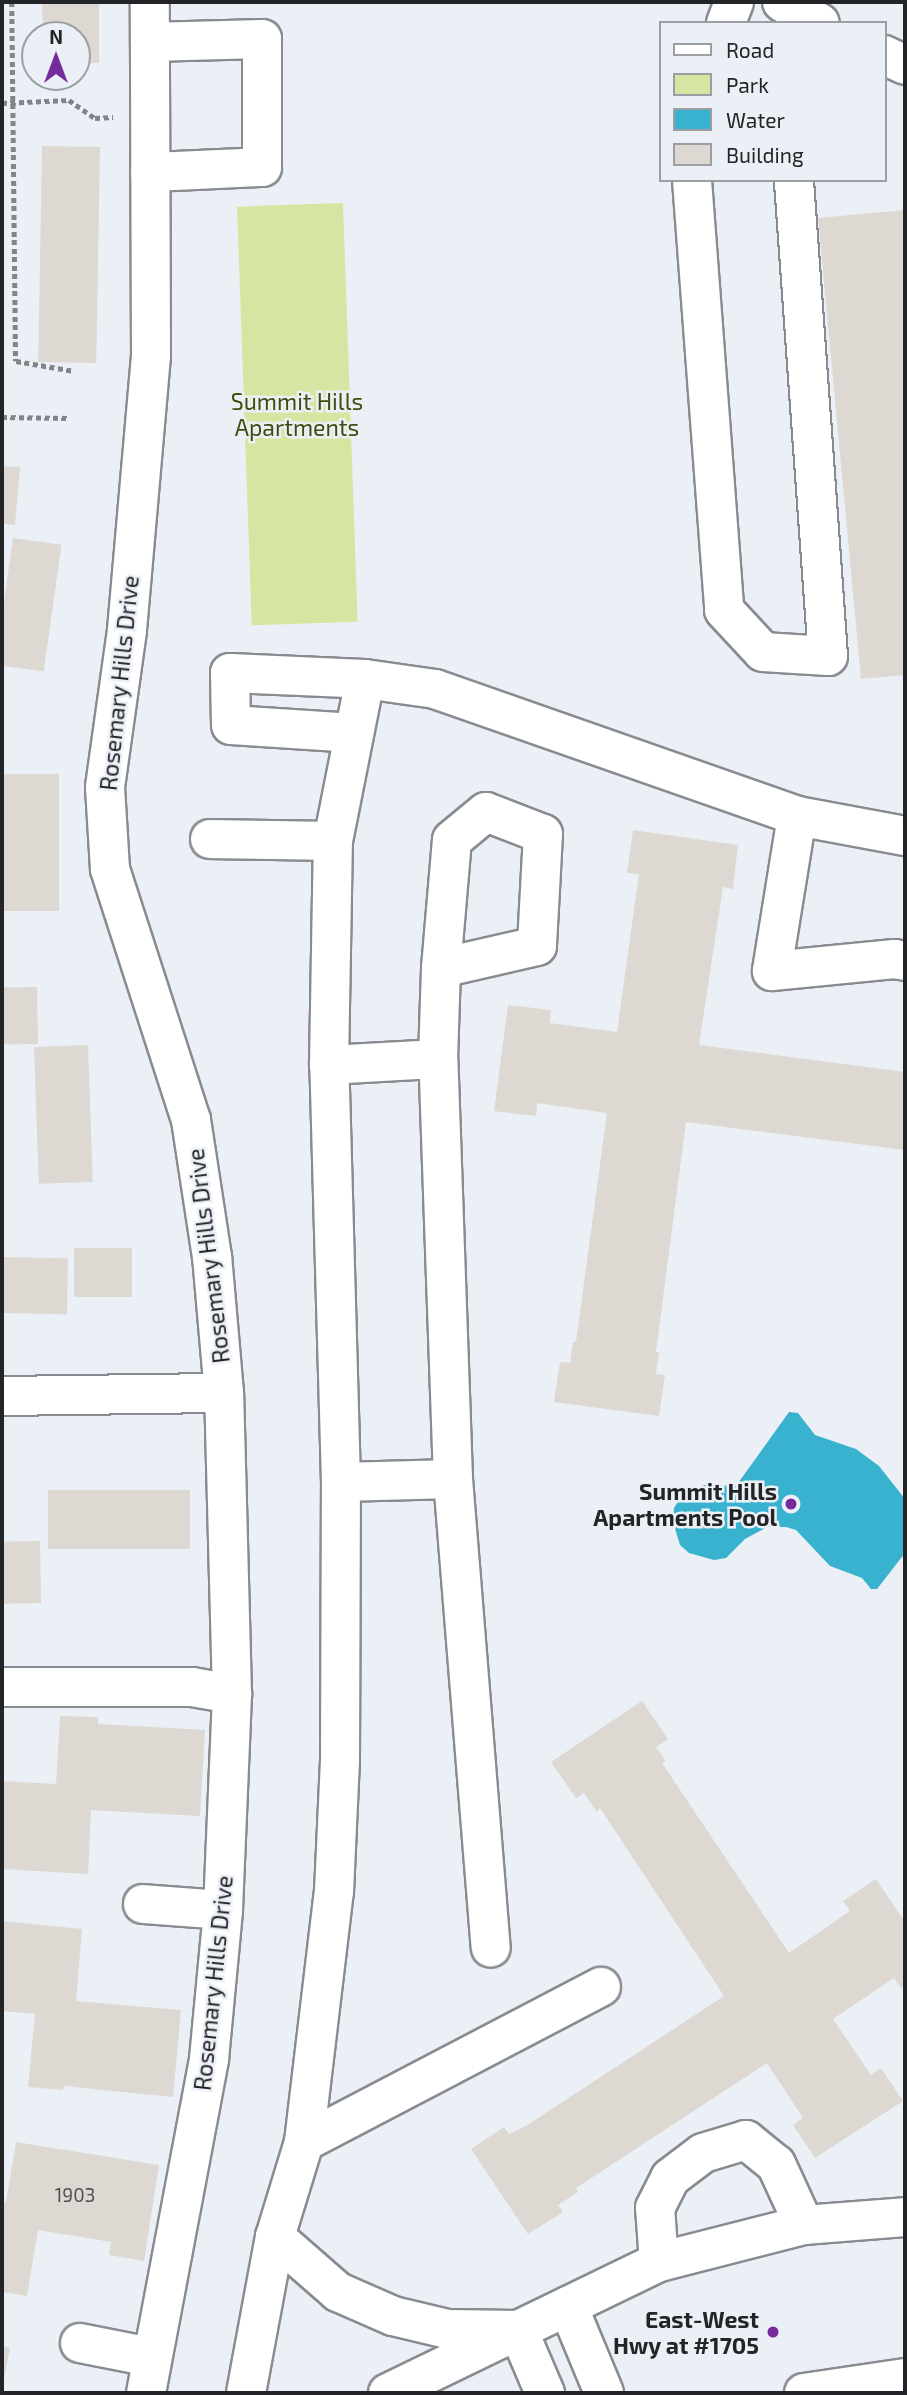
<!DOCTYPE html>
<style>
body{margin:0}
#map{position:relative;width:907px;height:2395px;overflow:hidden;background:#ebf0f6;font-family:"Exo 2",sans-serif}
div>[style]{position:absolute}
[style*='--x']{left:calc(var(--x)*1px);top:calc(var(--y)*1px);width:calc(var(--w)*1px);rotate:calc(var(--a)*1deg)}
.green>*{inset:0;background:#d6e6a2;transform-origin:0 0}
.water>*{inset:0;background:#38b2ce}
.building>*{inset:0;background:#ddd8d2;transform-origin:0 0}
.path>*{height:4.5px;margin-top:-2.25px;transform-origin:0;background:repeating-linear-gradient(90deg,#818489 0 5px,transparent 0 8.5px)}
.roads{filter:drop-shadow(2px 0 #888c91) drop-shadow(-2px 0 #888c91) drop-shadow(0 2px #888c91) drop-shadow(0 -2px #888c91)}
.minor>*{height:38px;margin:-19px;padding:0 19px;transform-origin:19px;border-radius:19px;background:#fff}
.major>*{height:38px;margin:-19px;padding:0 19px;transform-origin:19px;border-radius:19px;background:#fff}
.dots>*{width:19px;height:19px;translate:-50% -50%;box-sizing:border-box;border:4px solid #ebf0f6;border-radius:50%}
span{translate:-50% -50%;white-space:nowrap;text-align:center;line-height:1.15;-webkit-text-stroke:5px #ebf0f6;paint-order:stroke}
.number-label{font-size:19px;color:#525152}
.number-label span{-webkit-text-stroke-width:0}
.park-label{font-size:23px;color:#414c0c}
.street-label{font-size:23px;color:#232427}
.poi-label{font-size:23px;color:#232427;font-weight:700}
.right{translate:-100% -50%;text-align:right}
.frame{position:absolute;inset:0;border:4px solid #232427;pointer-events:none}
.legend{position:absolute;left:659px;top:21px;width:228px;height:161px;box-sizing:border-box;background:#ebf0f6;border:2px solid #9b9ea3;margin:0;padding:9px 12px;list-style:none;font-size:21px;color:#232427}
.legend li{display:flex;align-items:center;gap:14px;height:35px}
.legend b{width:35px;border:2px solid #9b9ea3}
.north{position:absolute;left:21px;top:21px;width:70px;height:70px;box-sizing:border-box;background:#ebf0f6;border:2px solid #9b9ea3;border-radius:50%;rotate:0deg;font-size:19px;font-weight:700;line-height:28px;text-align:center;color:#232427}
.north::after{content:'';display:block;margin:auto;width:24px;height:32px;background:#762b9d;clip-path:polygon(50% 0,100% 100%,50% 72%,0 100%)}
</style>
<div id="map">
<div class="green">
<div style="left:343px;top:203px;width:419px;height:106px;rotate:88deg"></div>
</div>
<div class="water">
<div style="clip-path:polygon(789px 1412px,798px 1413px,815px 1435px,856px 1449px,879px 1466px,905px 1499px,905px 1553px,877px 1589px,871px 1589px,862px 1578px,830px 1566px,796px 1530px,786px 1527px,767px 1527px,745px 1539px,726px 1558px,714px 1560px,689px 1553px,680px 1545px,673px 1522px,674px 1508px,681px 1497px,704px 1485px,736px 1486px)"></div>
</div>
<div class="building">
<div style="clip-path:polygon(42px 2px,99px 2px,99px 63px,77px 63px,77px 35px,43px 35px)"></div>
<div style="left:42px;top:146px;width:58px;height:216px;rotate:1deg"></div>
<div style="clip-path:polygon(905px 210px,905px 675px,861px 679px,818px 218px)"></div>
<div style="clip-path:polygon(2px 466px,20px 467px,15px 525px,2px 524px)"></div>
<div style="left:13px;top:538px;width:49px;height:128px;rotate:8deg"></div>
<div style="left:3px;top:774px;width:56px;height:137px"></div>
<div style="clip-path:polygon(633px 830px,738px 845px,733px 889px,723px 887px,699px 1045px,905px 1072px,905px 1150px,686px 1122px,656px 1352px,659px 1352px,656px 1374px,665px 1375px,659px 1416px,554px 1402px,560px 1362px,570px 1363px,573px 1342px,576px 1342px,607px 1113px,537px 1103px,536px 1116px,494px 1111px,508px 1005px,551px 1010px,550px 1023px,617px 1032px,639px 874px,627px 873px)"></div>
<div style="left:37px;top:987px;width:57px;height:35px;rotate:89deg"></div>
<div style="left:88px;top:1045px;width:137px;height:54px;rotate:88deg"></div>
<div style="left:74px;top:1248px;width:58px;height:49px"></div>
<div style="left:2px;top:1257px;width:66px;height:56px;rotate:1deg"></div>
<div style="left:48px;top:1490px;width:142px;height:59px"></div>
<div style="left:40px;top:1541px;width:62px;height:38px;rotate:89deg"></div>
<div style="clip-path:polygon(642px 1701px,668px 1739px,656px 1747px,666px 1761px,662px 1763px,789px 1953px,850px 1911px,843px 1901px,876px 1879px,905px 1922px,905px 1985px,901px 1988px,894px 1978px,833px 2019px,871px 2075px,881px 2068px,903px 2101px,815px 2158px,793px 2125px,803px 2118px,767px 2063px,576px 2188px,578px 2192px,558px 2205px,563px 2212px,528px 2234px,471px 2149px,504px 2127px,509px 2134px,529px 2124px,724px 1996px,600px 1808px,597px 1812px,584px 1793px,576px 1798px,551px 1762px)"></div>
<div style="clip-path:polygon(60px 1716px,98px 1717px,98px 1724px,205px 1730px,200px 1816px,91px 1810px,88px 1874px,2px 1869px,2px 1781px,56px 1784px)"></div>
<div style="clip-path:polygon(2px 1921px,82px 1929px,76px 2001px,181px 2010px,173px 2097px,64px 2086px,63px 2090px,28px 2087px,35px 2014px,2px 2011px)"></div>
<div style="clip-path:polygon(16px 2142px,159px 2165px,144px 2261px,109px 2255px,111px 2242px,38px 2230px,27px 2296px,2px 2292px,2px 2202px,6px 2202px)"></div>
<div style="clip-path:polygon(2px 2346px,10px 2348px,3px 2384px,2px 2384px)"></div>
</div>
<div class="path">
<div style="--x:12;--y:2;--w:359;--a:89.4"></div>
<div style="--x:16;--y:361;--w:59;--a:9.8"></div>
<div style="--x:2;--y:103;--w:67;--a:-2.6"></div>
<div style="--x:69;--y:100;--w:32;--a:35"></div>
<div style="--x:95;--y:118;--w:18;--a:-3"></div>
<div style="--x:2;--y:417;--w:66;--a:0.9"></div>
</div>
<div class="roads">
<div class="minor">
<div style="--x:782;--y:2;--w:43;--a:28.9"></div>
<div style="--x:726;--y:23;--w:22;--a:-69"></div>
<div style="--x:150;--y:42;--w:112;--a:-1.5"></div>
<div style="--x:262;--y:39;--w:128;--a:90"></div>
<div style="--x:262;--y:167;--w:112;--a:177.4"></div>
<div style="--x:884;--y:55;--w:23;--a:25"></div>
<div style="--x:692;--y:180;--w:431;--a:85.7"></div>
<div style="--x:724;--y:610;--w:57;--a:47.1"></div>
<div style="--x:763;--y:652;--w:65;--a:3.5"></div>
<div style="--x:828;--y:656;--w:477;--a:-94.1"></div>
<div style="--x:354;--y:733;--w:123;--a:-176.3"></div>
<div style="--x:231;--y:725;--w:52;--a:-91.1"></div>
<div style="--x:230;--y:673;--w:135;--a:2.5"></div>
<div style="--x:797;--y:816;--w:157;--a:99.2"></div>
<div style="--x:772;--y:971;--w:123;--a:-5.6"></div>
<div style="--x:894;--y:959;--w:11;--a:10"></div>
<div style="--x:210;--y:839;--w:123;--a:0.9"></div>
<div style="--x:329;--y:1065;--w:109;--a:-3.2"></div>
<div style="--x:2;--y:1396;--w:222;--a:-0.8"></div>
<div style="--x:453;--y:1479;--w:470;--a:85.4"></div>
<div style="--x:341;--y:1482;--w:112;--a:-1.5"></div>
<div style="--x:453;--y:1479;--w:420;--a:-92"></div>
<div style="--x:438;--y:1059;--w:91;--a:-88.1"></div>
<div style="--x:441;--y:968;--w:128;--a:-85.1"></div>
<div style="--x:452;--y:840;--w:44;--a:-39.5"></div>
<div style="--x:486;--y:812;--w:61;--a:21.1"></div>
<div style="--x:543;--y:834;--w:112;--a:93.1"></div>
<div style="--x:537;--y:946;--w:98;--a:167.1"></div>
<div style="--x:2;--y:1687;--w:190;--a:0"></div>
<div style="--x:192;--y:1687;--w:41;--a:9.9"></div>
<div style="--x:143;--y:1904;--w:80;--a:4.3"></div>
<div style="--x:304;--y:2142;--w:335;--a:-27.6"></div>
<div style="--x:275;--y:2237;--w:84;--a:41.1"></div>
<div style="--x:338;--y:2292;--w:60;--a:23.6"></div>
<div style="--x:393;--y:2316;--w:56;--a:13.5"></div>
<div style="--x:447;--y:2329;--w:71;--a:0.8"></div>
<div style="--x:518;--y:2330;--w:69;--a:66.8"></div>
<div style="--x:659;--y:2262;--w:54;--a:-94.2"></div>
<div style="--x:655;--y:2208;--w:34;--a:-63"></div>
<div style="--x:670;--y:2178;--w:41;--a:-37.1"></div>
<div style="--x:703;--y:2153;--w:45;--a:-16.8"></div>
<div style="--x:746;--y:2140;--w:38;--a:39"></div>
<div style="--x:776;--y:2164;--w:67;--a:65.3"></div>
<div style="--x:568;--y:2306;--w:94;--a:67.5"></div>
<div style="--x:80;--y:2343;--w:72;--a:11.2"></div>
<div style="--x:146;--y:2393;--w:340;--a:-79.3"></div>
<div style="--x:209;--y:2059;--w:150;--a:-84.6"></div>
<div style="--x:223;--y:1910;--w:216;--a:-87.6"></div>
<div style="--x:232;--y:1694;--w:301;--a:-91.5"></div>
<div style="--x:224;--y:1393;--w:137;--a:-95"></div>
<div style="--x:212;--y:1257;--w:139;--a:-98.7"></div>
<div style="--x:191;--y:1120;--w:264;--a:-107.9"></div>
<div style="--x:110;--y:869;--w:82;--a:-93.5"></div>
<div style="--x:105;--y:787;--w:159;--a:-82"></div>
<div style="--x:127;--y:630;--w:275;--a:-85"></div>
<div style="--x:151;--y:356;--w:354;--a:-90.2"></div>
<div style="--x:246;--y:2393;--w:159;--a:-79.5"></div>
<div style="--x:275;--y:2237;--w:99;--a:-73"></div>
<div style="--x:304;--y:2142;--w:252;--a:-83.2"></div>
<div style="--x:334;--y:1892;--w:132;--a:-87.4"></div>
<div style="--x:340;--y:1760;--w:278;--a:-89.8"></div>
<div style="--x:341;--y:1482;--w:417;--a:-91.6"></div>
<div style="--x:329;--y:1065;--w:224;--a:-89"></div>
<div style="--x:333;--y:841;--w:165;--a:-78.8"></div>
<div style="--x:365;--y:679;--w:71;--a:8.1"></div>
<div style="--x:435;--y:689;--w:384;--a:19.3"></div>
<div style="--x:797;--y:816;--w:110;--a:10.5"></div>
<div style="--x:388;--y:2393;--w:301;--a:-25.8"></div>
<div style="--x:659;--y:2262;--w:150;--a:-14.3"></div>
<div style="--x:804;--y:2225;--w:101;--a:-4.5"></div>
</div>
<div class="major">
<div style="--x:804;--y:2393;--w:102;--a:-8.4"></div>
</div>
</div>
<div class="dots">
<div style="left:791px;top:1504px;background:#762b9d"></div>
<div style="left:773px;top:2332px;background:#762b9d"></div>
</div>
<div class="number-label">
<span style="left:75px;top:2195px">1903</span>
</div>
<div class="park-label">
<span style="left:297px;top:414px">Summit Hills<br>Apartments</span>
</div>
<div class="street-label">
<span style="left:119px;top:683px;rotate:-84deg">Rosemary Hills Drive</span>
<span style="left:208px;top:1256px;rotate:-97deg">Rosemary Hills Drive</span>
<span style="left:213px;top:1983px;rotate:-84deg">Rosemary Hills Drive</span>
</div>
<div class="poi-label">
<span class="right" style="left:777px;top:1504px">Summit Hills<br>Apartments Pool</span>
<span class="right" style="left:759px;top:2332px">East-West<br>Hwy at #1705</span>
</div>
<div class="frame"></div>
<ul class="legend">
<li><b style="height:9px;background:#fff"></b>Road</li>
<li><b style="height:19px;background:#d6e6a2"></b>Park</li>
<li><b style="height:19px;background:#38b2ce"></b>Water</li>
<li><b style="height:19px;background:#ddd8d2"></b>Building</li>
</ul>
<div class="north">N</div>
</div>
